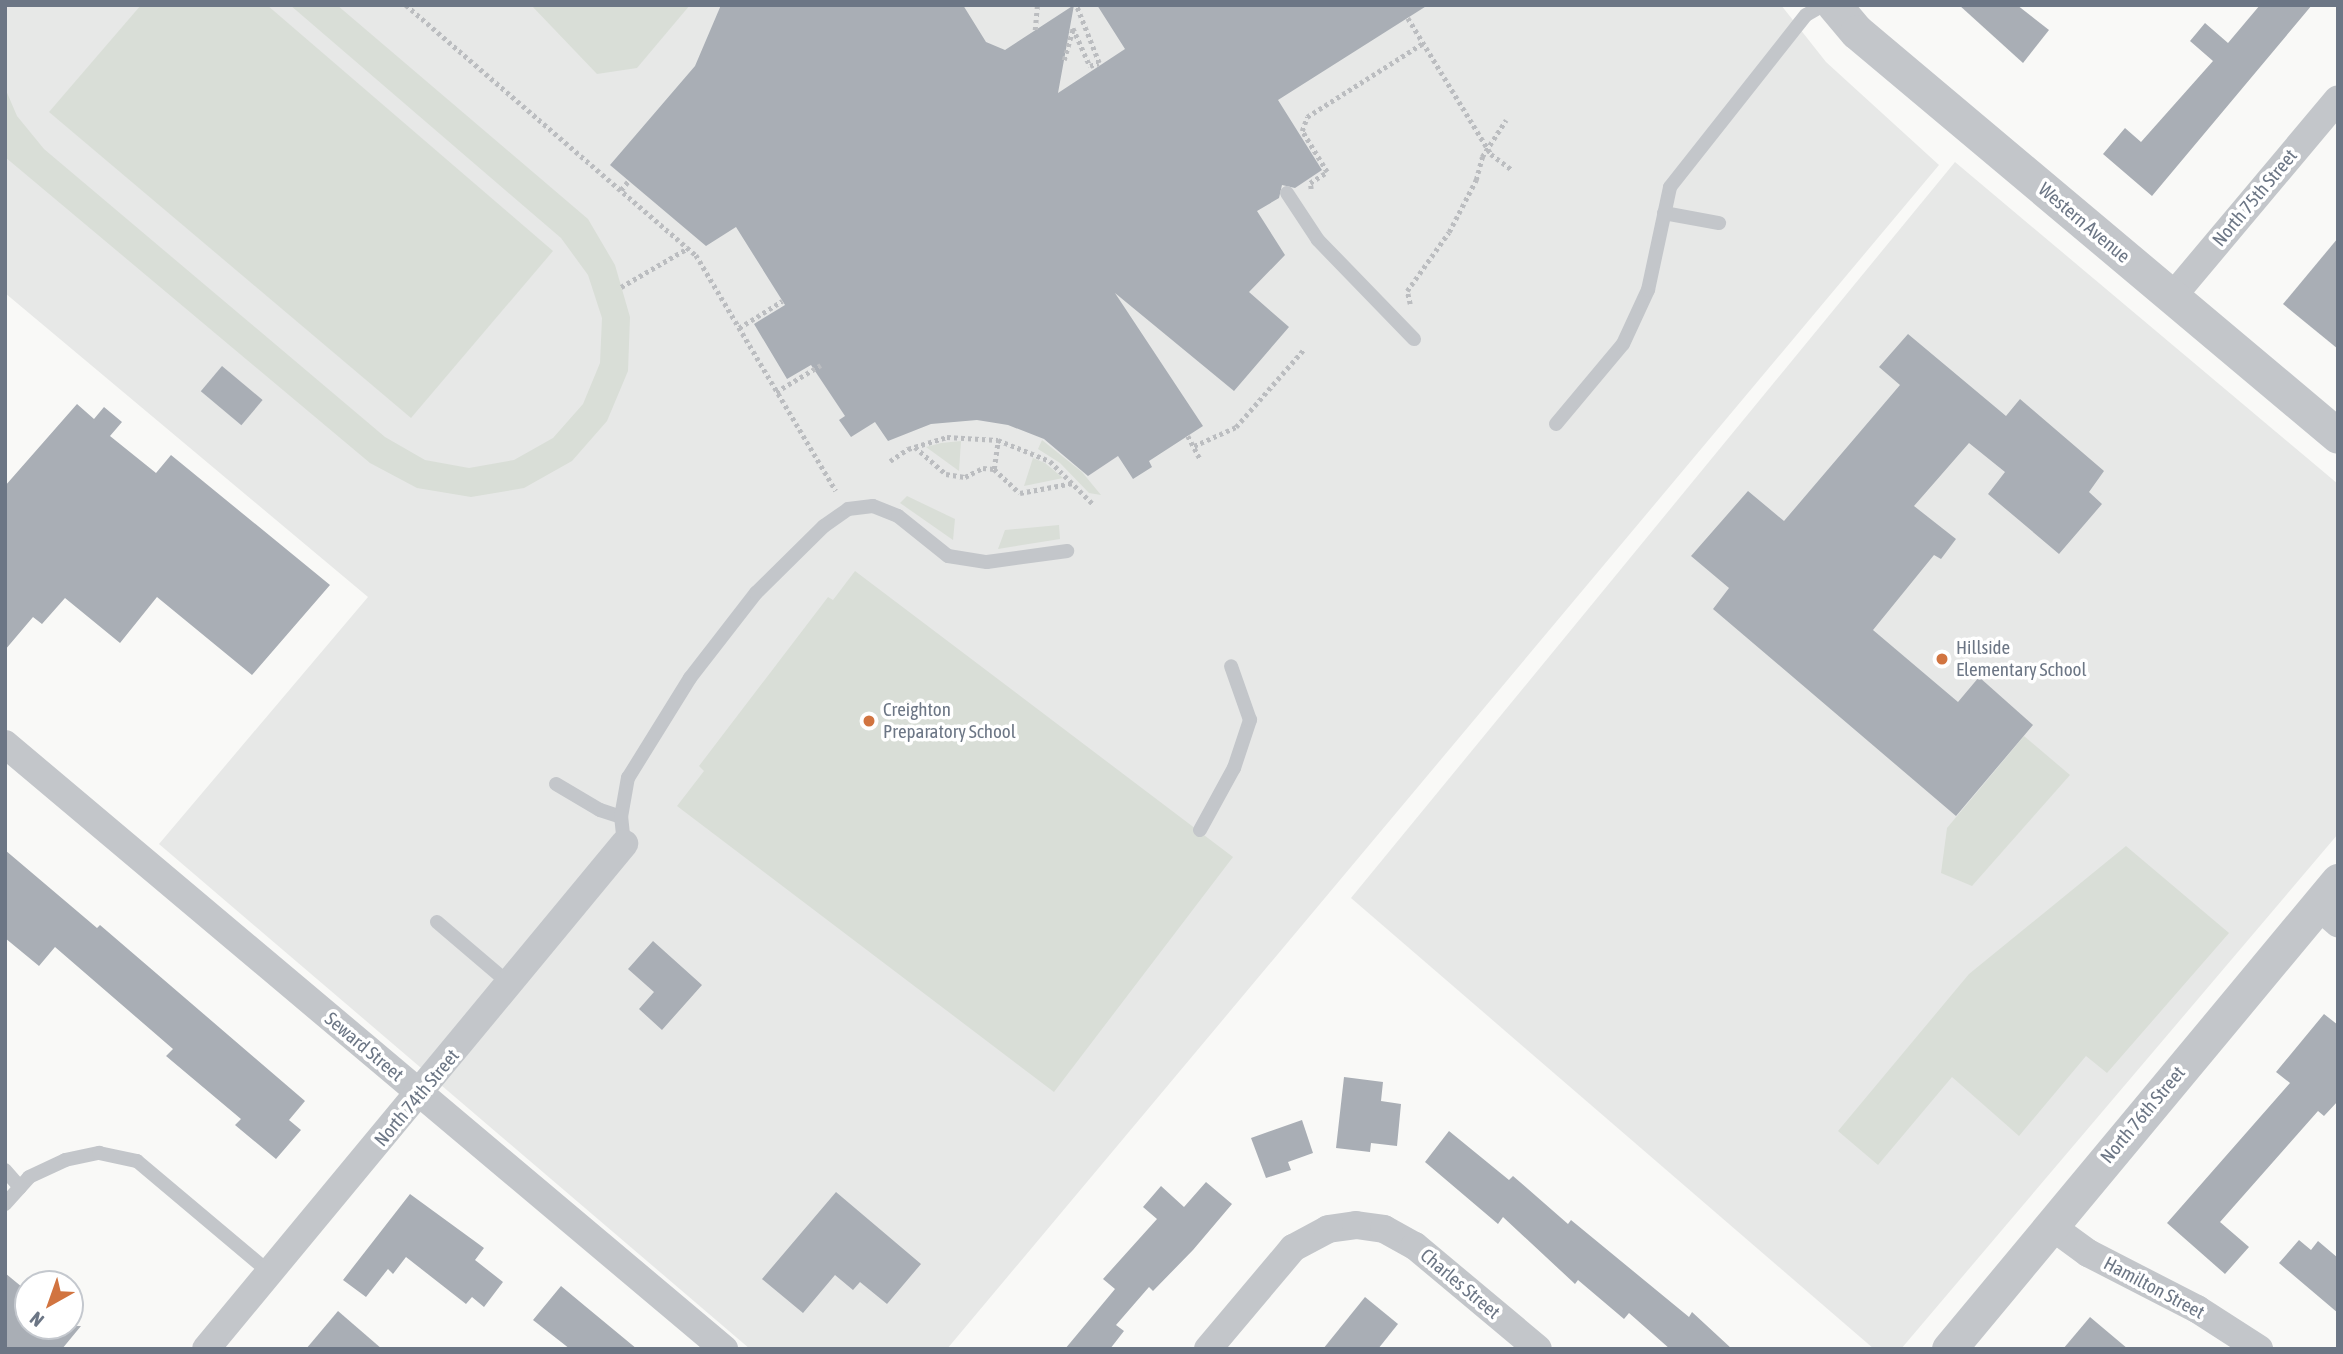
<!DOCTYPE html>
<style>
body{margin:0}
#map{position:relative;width:2343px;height:1354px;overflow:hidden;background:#f9f9f7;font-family:"Asap Condensed",sans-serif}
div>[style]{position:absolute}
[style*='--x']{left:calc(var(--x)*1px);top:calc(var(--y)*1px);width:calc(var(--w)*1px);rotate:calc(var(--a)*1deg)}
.built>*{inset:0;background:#e7e8e7}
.green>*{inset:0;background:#d9ded7}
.building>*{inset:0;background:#a9aeb5;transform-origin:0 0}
.path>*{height:4.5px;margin-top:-2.25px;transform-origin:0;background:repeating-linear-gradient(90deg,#bbbdc0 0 3.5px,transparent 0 7px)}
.service>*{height:14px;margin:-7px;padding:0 7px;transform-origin:7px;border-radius:7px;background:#c3c6ca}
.minor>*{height:28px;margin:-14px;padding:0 14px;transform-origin:14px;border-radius:14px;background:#c3c6ca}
.tertiary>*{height:35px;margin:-17.5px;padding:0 17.5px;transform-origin:17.5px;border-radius:17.5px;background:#c3c6ca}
.dots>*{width:19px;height:19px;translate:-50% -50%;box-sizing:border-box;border:4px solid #fff;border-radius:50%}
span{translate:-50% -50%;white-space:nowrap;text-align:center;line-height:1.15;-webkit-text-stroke:7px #fff;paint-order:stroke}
.street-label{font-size:19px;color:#6c7685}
.poi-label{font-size:19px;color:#6c7685}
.left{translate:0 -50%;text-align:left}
.frame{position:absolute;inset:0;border:7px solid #6c7685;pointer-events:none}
.north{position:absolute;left:14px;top:1270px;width:70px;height:70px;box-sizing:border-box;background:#fff;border:2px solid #c4c8ce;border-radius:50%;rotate:220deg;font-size:19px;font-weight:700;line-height:28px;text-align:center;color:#6c7685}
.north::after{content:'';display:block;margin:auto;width:24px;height:32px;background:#d17440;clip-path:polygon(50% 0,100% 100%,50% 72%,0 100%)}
</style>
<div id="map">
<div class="built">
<div style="clip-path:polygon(5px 5px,1781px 5px,1826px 62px,1939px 165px,947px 1349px,750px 1349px,159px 844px,368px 597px,5px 293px)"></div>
<div style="clip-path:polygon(1955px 162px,2338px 484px,2338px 834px,1901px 1349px,1874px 1349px,1351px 898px)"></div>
</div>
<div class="green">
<div style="clip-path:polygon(141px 5px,267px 5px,553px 251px,411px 418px,49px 112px)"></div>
<div style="clip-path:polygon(290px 5px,337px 5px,588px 219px,615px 265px,630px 317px,628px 371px,607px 421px,572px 461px,524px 488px,471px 497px,417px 488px,370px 463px,5px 157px,5px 88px,17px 116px,44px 149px,385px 437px,425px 460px,469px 468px,514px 460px,553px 438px,583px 404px,600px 363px,602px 318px,588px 275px,561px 238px)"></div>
<div style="clip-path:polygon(531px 5px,690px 5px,637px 68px,597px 74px)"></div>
<div style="clip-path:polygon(1042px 440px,1082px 472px,1101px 495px,1089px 493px,1060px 463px,1038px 449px)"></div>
<div style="clip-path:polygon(961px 441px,959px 471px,926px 447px,941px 443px)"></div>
<div style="clip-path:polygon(1033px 458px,1045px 463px,1063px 478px,1024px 486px)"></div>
<div style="clip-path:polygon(907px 496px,955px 519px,953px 540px,900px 503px)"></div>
<div style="clip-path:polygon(1059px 525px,1060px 539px,998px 549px,1005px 530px)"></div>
<div style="clip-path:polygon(855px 571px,1233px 857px,1054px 1092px,677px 806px,704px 771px,699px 766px,828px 597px,833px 600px)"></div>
<div style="clip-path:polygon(2024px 736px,2070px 775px,1972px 886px,1941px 873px,1947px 828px)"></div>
<div style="clip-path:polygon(2126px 846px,2229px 933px,2107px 1073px,2086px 1056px,2019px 1136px,1952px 1077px,1878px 1165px,1838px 1131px,1969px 974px)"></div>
</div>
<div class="building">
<div style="clip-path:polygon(721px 5px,963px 5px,986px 42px,1005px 50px,1074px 5px,1058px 93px,1125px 49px,1097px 5px,1428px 5px,1278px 100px,1322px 170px,1295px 188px,1282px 185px,1279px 198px,1257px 211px,1285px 255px,1249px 292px,1289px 327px,1234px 391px,1115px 293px,1203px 426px,1149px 461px,1152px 467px,1133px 479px,1118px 456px,1088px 476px,1044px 439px,1008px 425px,977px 420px,931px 424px,888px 441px,875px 422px,851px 437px,839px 420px,845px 416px,811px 365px,787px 379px,754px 324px,785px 305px,736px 227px,706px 246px,610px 165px,695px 66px)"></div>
<div style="clip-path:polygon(1959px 5px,2017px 5px,2049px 30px,2023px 63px)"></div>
<div style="clip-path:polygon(2260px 5px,2312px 5px,2152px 196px,2103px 154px,2125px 128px,2141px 142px,2213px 61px,2190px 41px,2205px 23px,2228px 43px)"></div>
<div style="clip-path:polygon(2338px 238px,2338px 349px,2283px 304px)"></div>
<div style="clip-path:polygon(1908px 334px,2006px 416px,2020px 399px,2104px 471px,2089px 492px,2102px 504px,2059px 554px,1988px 494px,2005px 472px,1969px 443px,1914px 506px,1956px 539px,1941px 559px,1934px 555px,1873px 630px,1958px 702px,1979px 677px,2033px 725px,1956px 816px,1713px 609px,1729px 588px,1691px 556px,1748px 491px,1784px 521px,1900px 385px,1879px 367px)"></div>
<div style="left:222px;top:366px;width:53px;height:33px;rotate:40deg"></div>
<div style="clip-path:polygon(77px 404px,94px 419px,104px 407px,122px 422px,110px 436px,156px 473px,171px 455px,330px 585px,252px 675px,157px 597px,120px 643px,65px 598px,42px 624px,33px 617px,5px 650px,5px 486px)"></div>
<div style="clip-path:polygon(5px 850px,97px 928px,100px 925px,305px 1101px,289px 1120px,301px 1130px,276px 1159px,235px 1125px,241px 1119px,166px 1056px,173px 1049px,55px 947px,39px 966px,5px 938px)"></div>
<div style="clip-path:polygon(653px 941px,702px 985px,662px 1030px,639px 1009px,654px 992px,628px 969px)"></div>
<div style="clip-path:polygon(2324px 1014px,2338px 1025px,2338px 1101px,2324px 1116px,2318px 1111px,2220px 1222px,2249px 1247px,2225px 1274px,2167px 1223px,2290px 1083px,2276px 1072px)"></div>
<div style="clip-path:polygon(1344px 1077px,1383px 1082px,1381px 1101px,1401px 1104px,1397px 1146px,1371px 1143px,1370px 1152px,1336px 1148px)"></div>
<div style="clip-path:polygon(1302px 1120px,1313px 1153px,1288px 1162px,1291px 1170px,1266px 1178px,1251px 1138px)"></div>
<div style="clip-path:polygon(1449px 1131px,1509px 1180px,1513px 1176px,1568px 1224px,1571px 1220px,1689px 1317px,1692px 1312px,1732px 1349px,1670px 1349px,1629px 1313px,1624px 1319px,1578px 1280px,1575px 1284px,1503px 1217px,1498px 1224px,1425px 1162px)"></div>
<div style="clip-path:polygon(1206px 1182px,1232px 1204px,1193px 1250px,1153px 1291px,1149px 1287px,1116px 1325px,1124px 1331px,1110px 1349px,1065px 1349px,1115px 1289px,1103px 1279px,1157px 1219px,1143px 1207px,1161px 1186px,1184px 1207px)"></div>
<div style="clip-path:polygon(836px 1192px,921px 1264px,887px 1304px,860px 1282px,853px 1290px,835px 1275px,803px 1313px,762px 1279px)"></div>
<div style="clip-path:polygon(410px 1194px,484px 1248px,475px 1260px,503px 1282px,484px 1307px,472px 1297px,466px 1304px,406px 1257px,393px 1274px,388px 1269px,366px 1297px,343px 1280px)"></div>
<div style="clip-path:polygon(2299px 1240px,2311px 1250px,2318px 1241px,2338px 1258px,2338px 1313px,2279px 1263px)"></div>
<div style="clip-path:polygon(5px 1273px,28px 1292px,28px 1326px,81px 1326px,62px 1349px,5px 1349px)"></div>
<div style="clip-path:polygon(561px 1286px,585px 1306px,637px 1349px,570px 1349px,533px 1320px)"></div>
<div style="clip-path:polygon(1365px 1297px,1398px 1324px,1378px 1349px,1323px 1349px)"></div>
<div style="clip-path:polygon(338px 1311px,382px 1349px,306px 1349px)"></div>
<div style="clip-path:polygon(2090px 1317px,2128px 1349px,2063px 1349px)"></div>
</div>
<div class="path">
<div style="--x:406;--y:5;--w:383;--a:40.8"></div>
<div style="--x:696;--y:255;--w:274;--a:59.3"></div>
<div style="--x:1408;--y:18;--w:159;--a:58.6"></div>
<div style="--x:1491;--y:154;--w:25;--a:37"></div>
<div style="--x:1035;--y:30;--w:25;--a:-85"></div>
<div style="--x:1064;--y:60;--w:33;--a:-74"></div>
<div style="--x:1073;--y:28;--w:42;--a:65.9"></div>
<div style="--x:1090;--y:66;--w:9;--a:-18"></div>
<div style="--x:1099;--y:63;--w:62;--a:-111.6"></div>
<div style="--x:1311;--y:189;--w:6;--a:-99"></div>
<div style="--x:1310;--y:183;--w:20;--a:-33"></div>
<div style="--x:1327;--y:172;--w:48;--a:-121.4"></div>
<div style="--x:1302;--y:131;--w:15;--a:-70"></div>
<div style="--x:1307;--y:117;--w:138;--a:-32.5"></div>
<div style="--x:621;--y:190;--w:13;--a:-51"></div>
<div style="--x:621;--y:287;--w:78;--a:-30.2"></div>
<div style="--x:1410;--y:304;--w:13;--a:-103"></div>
<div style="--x:1407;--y:291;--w:72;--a:-54.6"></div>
<div style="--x:1449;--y:232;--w:59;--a:-62.6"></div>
<div style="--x:1476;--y:180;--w:24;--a:-75"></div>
<div style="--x:1482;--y:157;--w:44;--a:-57"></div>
<div style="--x:739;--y:328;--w:51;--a:-32.1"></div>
<div style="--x:776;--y:392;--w:52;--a:-31"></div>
<div style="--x:1188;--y:436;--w:26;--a:62"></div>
<div style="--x:1194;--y:446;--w:46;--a:-24.3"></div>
<div style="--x:1236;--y:427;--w:103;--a:-48.9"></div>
<div style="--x:915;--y:447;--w:41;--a:41.1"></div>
<div style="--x:946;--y:474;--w:19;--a:9"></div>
<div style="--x:965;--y:477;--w:20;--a:-27"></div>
<div style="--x:983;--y:468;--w:11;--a:5"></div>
<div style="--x:994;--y:469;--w:35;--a:43"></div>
<div style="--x:1020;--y:493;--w:54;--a:-10.7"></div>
<div style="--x:890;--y:461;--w:22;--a:-34"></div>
<div style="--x:908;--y:449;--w:41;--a:-17.1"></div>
<div style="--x:947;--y:437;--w:51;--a:3.4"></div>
<div style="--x:998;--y:440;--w:56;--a:22"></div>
<div style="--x:1050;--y:461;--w:62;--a:45"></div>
<div style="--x:994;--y:469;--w:29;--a:-82"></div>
</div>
<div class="service">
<div style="--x:1287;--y:193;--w:56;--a:56.6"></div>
<div style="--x:1318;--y:240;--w:138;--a:45.9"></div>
<div style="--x:1664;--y:213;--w:56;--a:10.3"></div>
<div style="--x:1556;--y:424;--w:104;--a:-50.1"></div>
<div style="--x:1623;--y:344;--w:60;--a:-65.2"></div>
<div style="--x:1648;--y:290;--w:105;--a:-77.9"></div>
<div style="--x:1670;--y:187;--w:219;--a:-51.7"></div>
<div style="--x:1806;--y:15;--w:20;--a:-30"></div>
<div style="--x:556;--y:784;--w:51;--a:30.6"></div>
<div style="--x:600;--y:810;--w:22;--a:18"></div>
<div style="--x:1200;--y:830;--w:71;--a:-61.3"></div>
<div style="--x:1234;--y:768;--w:51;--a:-71.6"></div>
<div style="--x:1250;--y:720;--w:57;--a:-109.4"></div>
<div style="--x:624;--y:844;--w:27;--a:-96"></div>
<div style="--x:621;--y:817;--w:40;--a:-80"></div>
<div style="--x:628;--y:778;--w:118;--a:-58.2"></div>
<div style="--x:690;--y:678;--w:108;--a:-52.2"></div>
<div style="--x:756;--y:593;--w:95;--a:-44.6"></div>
<div style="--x:824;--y:526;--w:29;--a:-35"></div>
<div style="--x:848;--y:509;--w:25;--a:-7"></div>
<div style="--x:873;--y:506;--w:27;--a:22"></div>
<div style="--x:898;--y:516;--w:64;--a:38.7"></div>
<div style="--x:948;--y:556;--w:39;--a:9"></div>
<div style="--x:987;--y:562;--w:81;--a:-7.8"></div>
<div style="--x:437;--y:922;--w:97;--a:40.4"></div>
<div style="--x:5;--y:1170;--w:23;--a:49"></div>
<div style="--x:5;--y:1204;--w:36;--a:-48"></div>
<div style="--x:29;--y:1177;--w:40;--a:-25"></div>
<div style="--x:65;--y:1160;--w:35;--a:-12"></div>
<div style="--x:99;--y:1153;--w:39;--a:12"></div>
<div style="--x:137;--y:1161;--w:174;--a:40.1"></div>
</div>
<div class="minor">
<div style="--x:2172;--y:297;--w:258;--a:-50"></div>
<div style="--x:5;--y:744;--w:940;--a:40.08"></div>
<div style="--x:2317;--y:905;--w:28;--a:41"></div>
<div style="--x:2051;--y:1226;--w:46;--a:36.1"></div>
<div style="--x:2088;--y:1253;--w:123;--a:27.2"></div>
<div style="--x:2197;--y:1309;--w:74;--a:32.8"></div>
<div style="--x:206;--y:1349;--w:656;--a:-50.38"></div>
<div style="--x:1208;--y:1349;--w:132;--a:-49.9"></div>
<div style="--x:1293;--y:1248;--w:40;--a:-28"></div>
<div style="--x:1328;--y:1229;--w:28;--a:-8"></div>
<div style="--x:1356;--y:1225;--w:28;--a:8"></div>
<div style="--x:1384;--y:1229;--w:35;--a:29"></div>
<div style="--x:1415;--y:1246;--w:160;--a:39.9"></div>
</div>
<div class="tertiary">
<div style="--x:1834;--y:5;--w:35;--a:50"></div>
<div style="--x:1857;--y:32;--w:628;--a:40.03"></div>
<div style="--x:1949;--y:1349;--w:609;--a:-50.27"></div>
</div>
<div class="dots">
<div style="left:1942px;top:659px;background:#d17440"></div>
<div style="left:869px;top:721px;background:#d17440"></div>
</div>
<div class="street-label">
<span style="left:2255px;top:198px;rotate:-50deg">North 75th Street</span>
<span style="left:2084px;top:223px;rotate:40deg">Western Avenue</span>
<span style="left:364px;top:1047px;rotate:40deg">Seward Street</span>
<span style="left:417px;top:1098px;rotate:-50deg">North 74th Street</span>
<span style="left:2143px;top:1115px;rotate:-50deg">North 76th Street</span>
<span style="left:1460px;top:1284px;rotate:40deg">Charles Street</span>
<span style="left:2154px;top:1288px;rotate:28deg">Hamilton Street</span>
</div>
<div class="poi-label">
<span class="left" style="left:1956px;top:659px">Hillside<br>Elementary School</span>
<span class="left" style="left:883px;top:721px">Creighton<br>Preparatory School</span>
</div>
<div class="frame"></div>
<div class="north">N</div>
</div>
